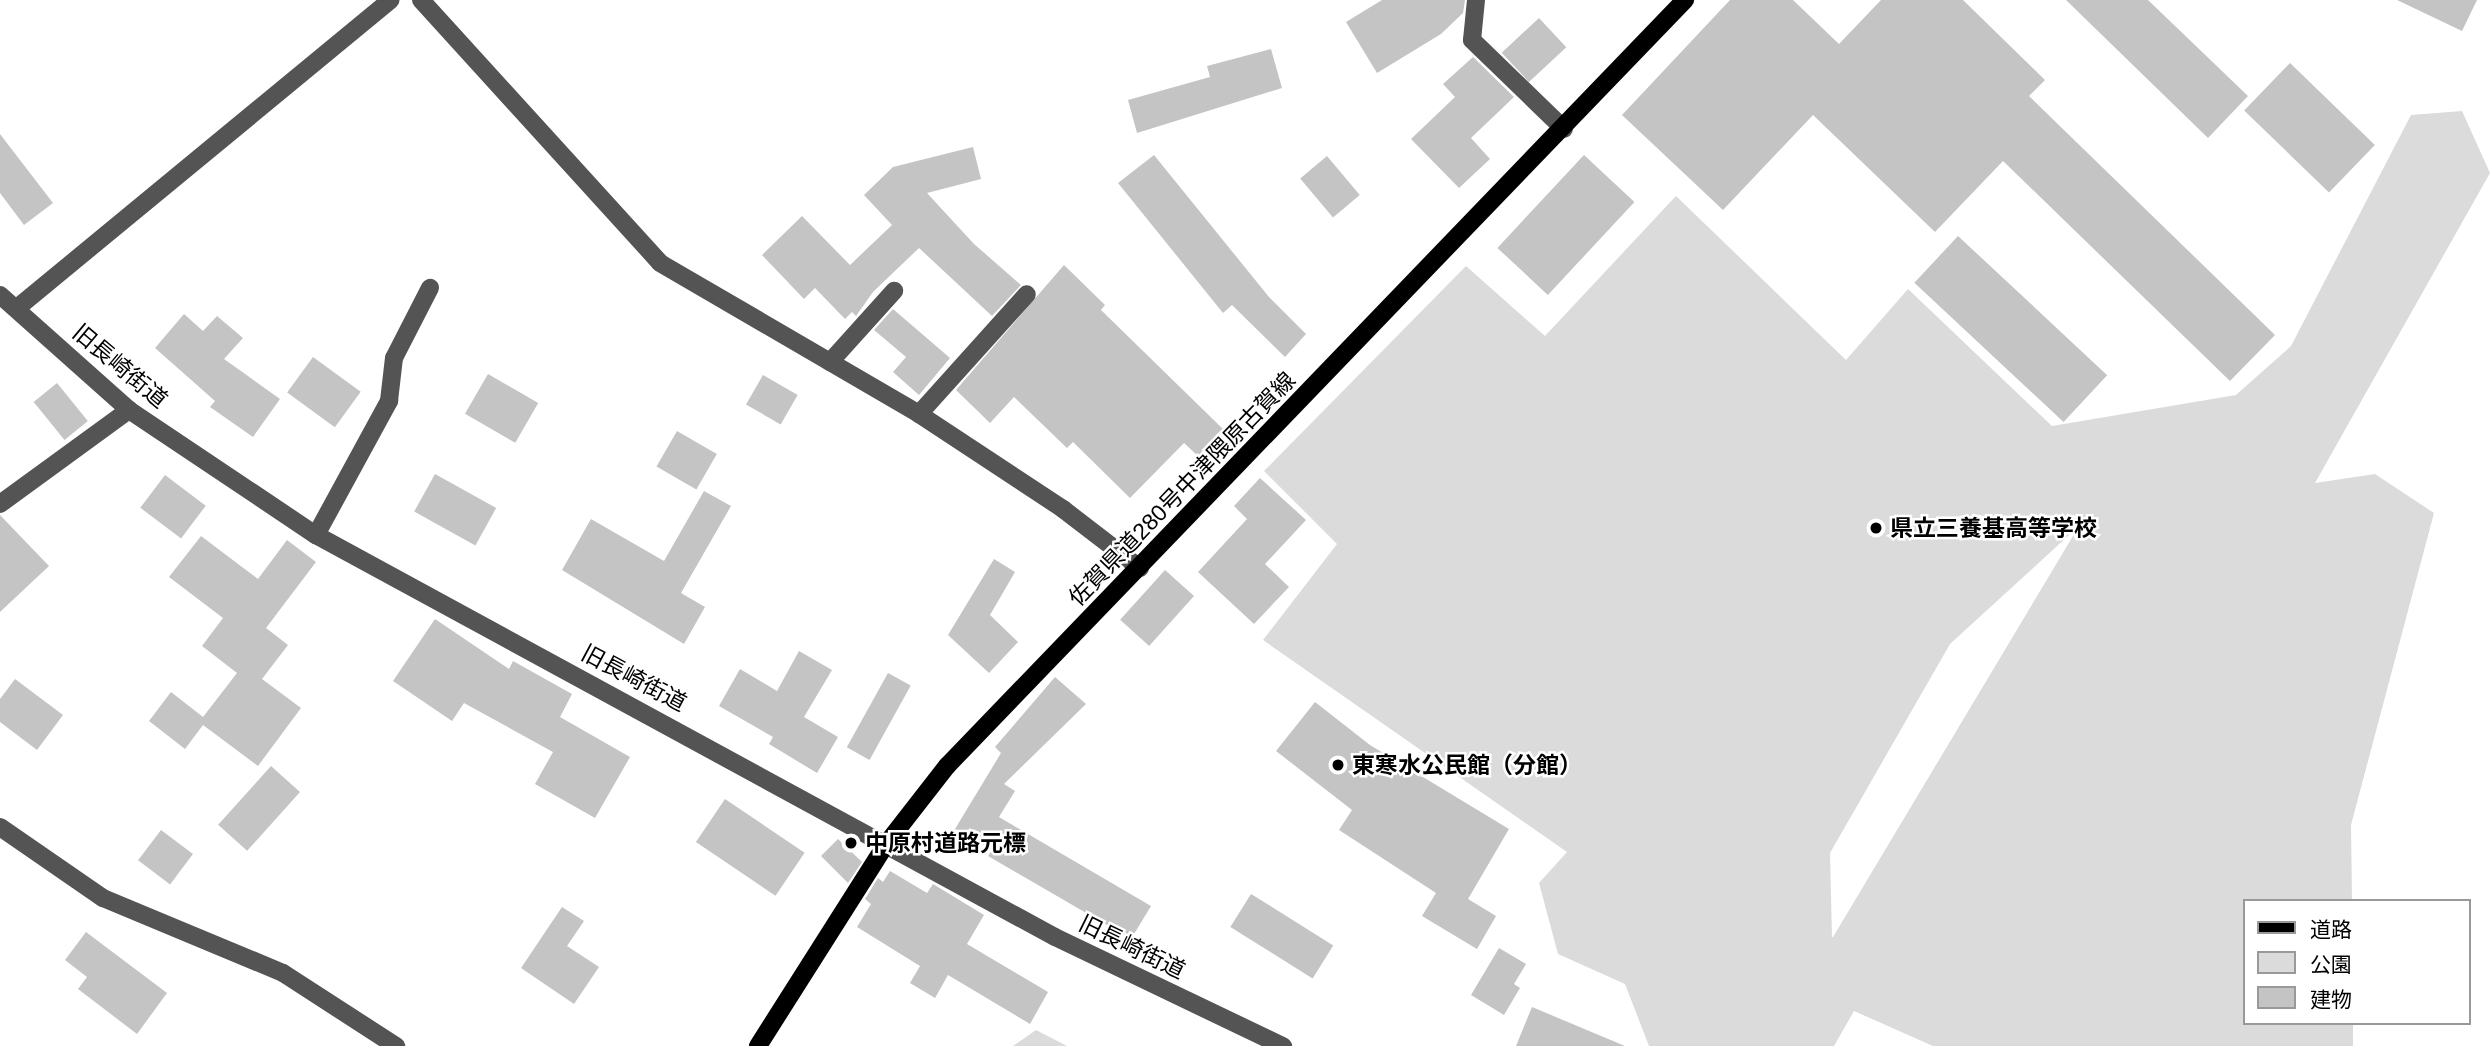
<!DOCTYPE html>
<meta charset="utf-8">
<style>
body{margin:0}
#map{position:relative;width:2491px;height:1046px;overflow:hidden;background:#fff;font-family:Arial,"Noto Sans JP",sans-serif}
div>[style]{position:absolute}
[style*='--x']{left:calc(var(--x)*1px);top:calc(var(--y)*1px);width:calc(var(--w)*1px);rotate:calc(var(--a)*1deg)}
.green>*{inset:0;background:#dbdbdb}
.building>*{inset:0;background:#c4c4c4;transform-origin:0 0}
.minor>*{height:18px;margin:-9px;padding:0 9px;transform-origin:9px;border-radius:9px;background:#545454}
.major>*{height:18px;margin:-9px;padding:0 9px;transform-origin:9px;border-radius:9px;background:#000}
.dots>*{width:19px;height:19px;translate:-50% -50%;box-sizing:border-box;border:4px solid #fff;border-radius:50%}
span{translate:-50% -50%;white-space:nowrap;text-align:center;line-height:1.15;-webkit-text-stroke:5px #fff;paint-order:stroke}
.street-label{font-size:23px;color:#000}
.poi-label{font-size:23px;color:#000;font-weight:700}
.left{translate:0 -50%;text-align:left}
.legend{position:absolute;left:2243px;top:899px;width:228px;height:126px;box-sizing:border-box;background:#fff;border:2px solid #999;margin:0;padding:9px 12px;list-style:none;font-size:21px;color:#000}
.legend li{display:flex;align-items:center;gap:14px;height:35px}
.legend b{width:35px;border:2px solid #999}
</style>
<div id="map">
<div class="green">
<div style="clip-path:polygon(evenodd,2462px 111px,2490px 173px,2315px 483px,2375px 474px,2434px 513px,2351px 825px,2352px 901px,2244px 901px,2244px 1023px,2353px 1023px,2353px 1046px,1933px 1046px,1854px 1011px,1834px 1046px,1649px 1046px,1625px 984px,1558px 954px,1539px 883px,1567px 852px,1263px 640px,1337px 544px,1264px 471px,1466px 266px,1545px 336px,1676px 196px,1846px 360px,1908px 289px,2052px 426px,2236px 395px,2291px 346px,2411px 115px,2462px 111px,2079px 526px,1833px 937px,1832px 937px,1830px 853px,1950px 644px,2079px 526px)"></div>
<div style="clip-path:polygon(1036px 1030px,1067px 1046px,1013px 1046px)"></div>
</div>
<div class="building">
<div style="clip-path:polygon(1382px 0,1465px 0,1463px 13px,1441px 34px,1377px 73px,1346px 22px)"></div>
<div style="clip-path:polygon(1730px 0,1793px 0,1839px 44px,1881px 0,1963px 0,2045px 80px,2029px 96px,2275px 335px,2230px 381px,2003px 161px,1935px 232px,1813px 115px,1723px 210px,1622px 115px)"></div>
<div style="clip-path:polygon(2066px 0,2148px 0,2248px 96px,2208px 138px)"></div>
<div style="clip-path:polygon(2397px 0,2477px 0,2462px 31px)"></div>
<div style="left:1539px;top:18px;width:40px;height:51px;rotate:47deg"></div>
<div style="clip-path:polygon(1271px 49px,1282px 88px,1137px 133px,1128px 100px,1210px 77px,1207px 66px)"></div>
<div style="clip-path:polygon(1473px 57px,1514px 97px,1471px 138px,1490px 159px,1459px 188px,1411px 139px,1455px 97px,1443px 84px)"></div>
<div style="left:2290px;top:63px;width:118px;height:66px;rotate:44deg"></div>
<div style="clip-path:polygon(0 134px,53px 203px,24px 225px,0 193px)"></div>
<div style="clip-path:polygon(973px 147px,981px 179px,927px 193px,974px 244px,1021px 285px,992px 316px,919px 248px,873px 292px,856px 316px,852px 312px,845px 319px,815px 288px,804px 299px,762px 255px,802px 216px,850px 265px,892px 225px,864px 195px,893px 167px)"></div>
<div style="clip-path:polygon(1154px 155px,1269px 297px,1306px 334px,1285px 357px,1232px 305px,1223px 313px,1118px 183px)"></div>
<div style="left:1584px;top:155px;width:69px;height:127px;rotate:43deg"></div>
<div style="left:1327px;top:156px;width:51px;height:35px;rotate:50deg"></div>
<div style="left:1958px;top:236px;width:204px;height:64px;rotate:43deg"></div>
<div style="clip-path:polygon(1064px 265px,1105px 305px,1101px 310px,1225px 431px,1199px 457px,1184px 443px,1130px 498px,1073px 442px,1067px 448px,1014px 397px,990px 423px,956px 390px)"></div>
<div style="clip-path:polygon(893px 309px,950px 358px,919px 395px,893px 372px,906px 357px,874px 330px)"></div>
<div style="clip-path:polygon(184px 314px,203px 331px,217px 316px,243px 338px,224px 359px,280px 399px,253px 437px,210px 407px,215px 401px,155px 348px)"></div>
<div style="left:313px;top:357px;width:59px;height:44px;rotate:36deg"></div>
<div style="left:488px;top:374px;width:58px;height:46px;rotate:30deg"></div>
<div style="left:763px;top:375px;width:40px;height:34px;rotate:30deg"></div>
<div style="left:57px;top:383px;width:49px;height:30px;rotate:51deg"></div>
<div style="left:677px;top:431px;width:46px;height:41px;rotate:30deg"></div>
<div style="left:435px;top:474px;width:70px;height:43px;rotate:29deg"></div>
<div style="left:165px;top:475px;width:51px;height:41px;rotate:37deg"></div>
<div style="clip-path:polygon(1260px 478px,1306px 520px,1265px 564px,1289px 587px,1254px 624px,1198px 572px,1247px 519px,1234px 506px)"></div>
<div style="clip-path:polygon(704px 491px,731px 506px,681px 593px,705px 607px,684px 644px,562px 570px,591px 519px,664px 561px)"></div>
<div style="clip-path:polygon(0 515px,49px 566px,0 612px)"></div>
<div style="clip-path:polygon(201px 536px,258px 579px,287px 540px,316px 562px,266px 628px,288px 645px,262px 679px,301px 708px,258px 766px,203px 725px,185px 749px,149px 721px,171px 692px,203px 717px,237px 673px,202px 646px,223px 618px,169px 577px)"></div>
<div style="clip-path:polygon(994px 559px,1015px 572px,990px 615px,1018px 642px,989px 673px,948px 635px)"></div>
<div style="left:1165px;top:570px;width:39px;height:67px;rotate:42deg"></div>
<div style="clip-path:polygon(435px 619px,509px 669px,513px 661px,572px 694px,560px 717px,630px 757px,595px 818px,535px 784px,553px 752px,464px 703px,452px 721px,393px 681px)"></div>
<div style="clip-path:polygon(799px 651px,832px 670px,804px 717px,838px 737px,817px 773px,769px 744px,773px 737px,719px 706px,740px 669px,777px 691px)"></div>
<div style="left:888px;top:673px;width:26px;height:85px;rotate:29deg"></div>
<div style="clip-path:polygon(1055px 677px,1086px 704px,1004px 784px,1015px 791px,999px 817px,1151px 906px,1131px 939px,988px 856px,992px 850px,955px 829px,1001px 753px,995px 747px)"></div>
<div style="clip-path:polygon(15px 679px,63px 715px,37px 750px,0 722px,0 699px)"></div>
<div style="clip-path:polygon(1315px 702px,1370px 745px,1509px 829px,1468px 899px,1496px 916px,1477px 949px,1422px 916px,1436px 893px,1339px 830px,1352px 810px,1276px 751px)"></div>
<div style="left:271px;top:766px;width:39px;height:79px;rotate:42deg"></div>
<div style="left:725px;top:799px;width:96px;height:52px;rotate:34deg"></div>
<div style="left:161px;top:830px;width:40px;height:38px;rotate:37deg"></div>
<div style="clip-path:polygon(838px 839px,862px 862px,848px 883px,821px 856px)"></div>
<div style="clip-path:polygon(890px 871px,927px 893px,933px 884px,984px 915px,967px 944px,1048px 992px,1030px 1024px,948px 975px,935px 998px,910px 983px,920px 966px,857px 927px,871px 904px,865px 899px,878px 878px,883px 882px)"></div>
<div style="left:1251px;top:894px;width:97px;height:39px;rotate:32deg"></div>
<div style="clip-path:polygon(562px 907px,584px 921px,567px 946px,599px 967px,574px 1004px,521px 968px)"></div>
<div style="clip-path:polygon(86px 932px,167px 993px,137px 1034px,78px 989px,87px 977px,65px 960px)"></div>
<div style="clip-path:polygon(1499px 948px,1526px 964px,1514px 984px,1520px 988px,1504px 1015px,1471px 995px)"></div>
<div style="clip-path:polygon(1532px 1007px,1625px 1046px,1516px 1046px)"></div>
</div>
<div class="minor">
<div style="--x:421;--y:0;--w:355;--a:47.7"></div>
<div style="--x:660;--y:263;--w:300;--a:30.2"></div>
<div style="--x:919;--y:414;--w:173;--a:33.4"></div>
<div style="--x:1063;--y:509;--w:97;--a:37.5"></div>
<div style="--x:1476;--y:0;--w:40;--a:95.7"></div>
<div style="--x:1472;--y:40;--w:128;--a:44.1"></div>
<div style="--x:0;--y:295;--w:173;--a:41.7"></div>
<div style="--x:129;--y:410;--w:225;--a:33.8"></div>
<div style="--x:316;--y:535;--w:841;--a:28.55"></div>
<div style="--x:1055;--y:937;--w:253;--a:25.6"></div>
<div style="--x:17;--y:308;--w:484;--a:-39.5"></div>
<div style="--x:830;--y:362;--w:96;--a:-48"></div>
<div style="--x:919;--y:414;--w:161;--a:-48"></div>
<div style="--x:0;--y:504;--w:160;--a:-36.1"></div>
<div style="--x:316;--y:535;--w:153;--a:-61.4"></div>
<div style="--x:389;--y:401;--w:43;--a:-83.4"></div>
<div style="--x:394;--y:358;--w:79;--a:-62.8"></div>
<div style="--x:0;--y:827;--w:125;--a:34.6"></div>
<div style="--x:103;--y:898;--w:195;--a:22.6"></div>
<div style="--x:283;--y:973;--w:135;--a:32.9"></div>
</div>
<div class="major">
<div style="--x:758;--y:1046;--w:241;--a:-57.6"></div>
<div style="--x:887;--y:843;--w:98;--a:-52.1"></div>
<div style="--x:947;--y:766;--w:1064;--a:-46.07"></div>
</div>
<div class="dots">
<div style="left:1876px;top:528px;background:#000"></div>
<div style="left:1338px;top:765px;background:#000"></div>
<div style="left:851px;top:843px;background:#000"></div>
</div>
<div class="street-label">
<span style="left:120px;top:366px;rotate:40deg">旧長崎街道</span>
<span style="left:1182px;top:489px;rotate:-46deg">佐賀県道280号中津隈原古賀線</span>
<span style="left:634px;top:678px;rotate:28deg">旧長崎街道</span>
<span style="left:1132px;top:947px;rotate:26deg">旧長崎街道</span>
</div>
<div class="poi-label">
<span class="left" style="left:1890px;top:528px">県立三養基高等学校</span>
<span class="left" style="left:1352px;top:765px">東寒水公民館（分館）</span>
<span class="left" style="left:865px;top:843px">中原村道路元標</span>
</div>
<ul class="legend">
<li><b style="height:9px;background:#000"></b>道路</li>
<li><b style="height:19px;background:#dbdbdb"></b>公園</li>
<li><b style="height:19px;background:#c4c4c4"></b>建物</li>
</ul>
</div>
